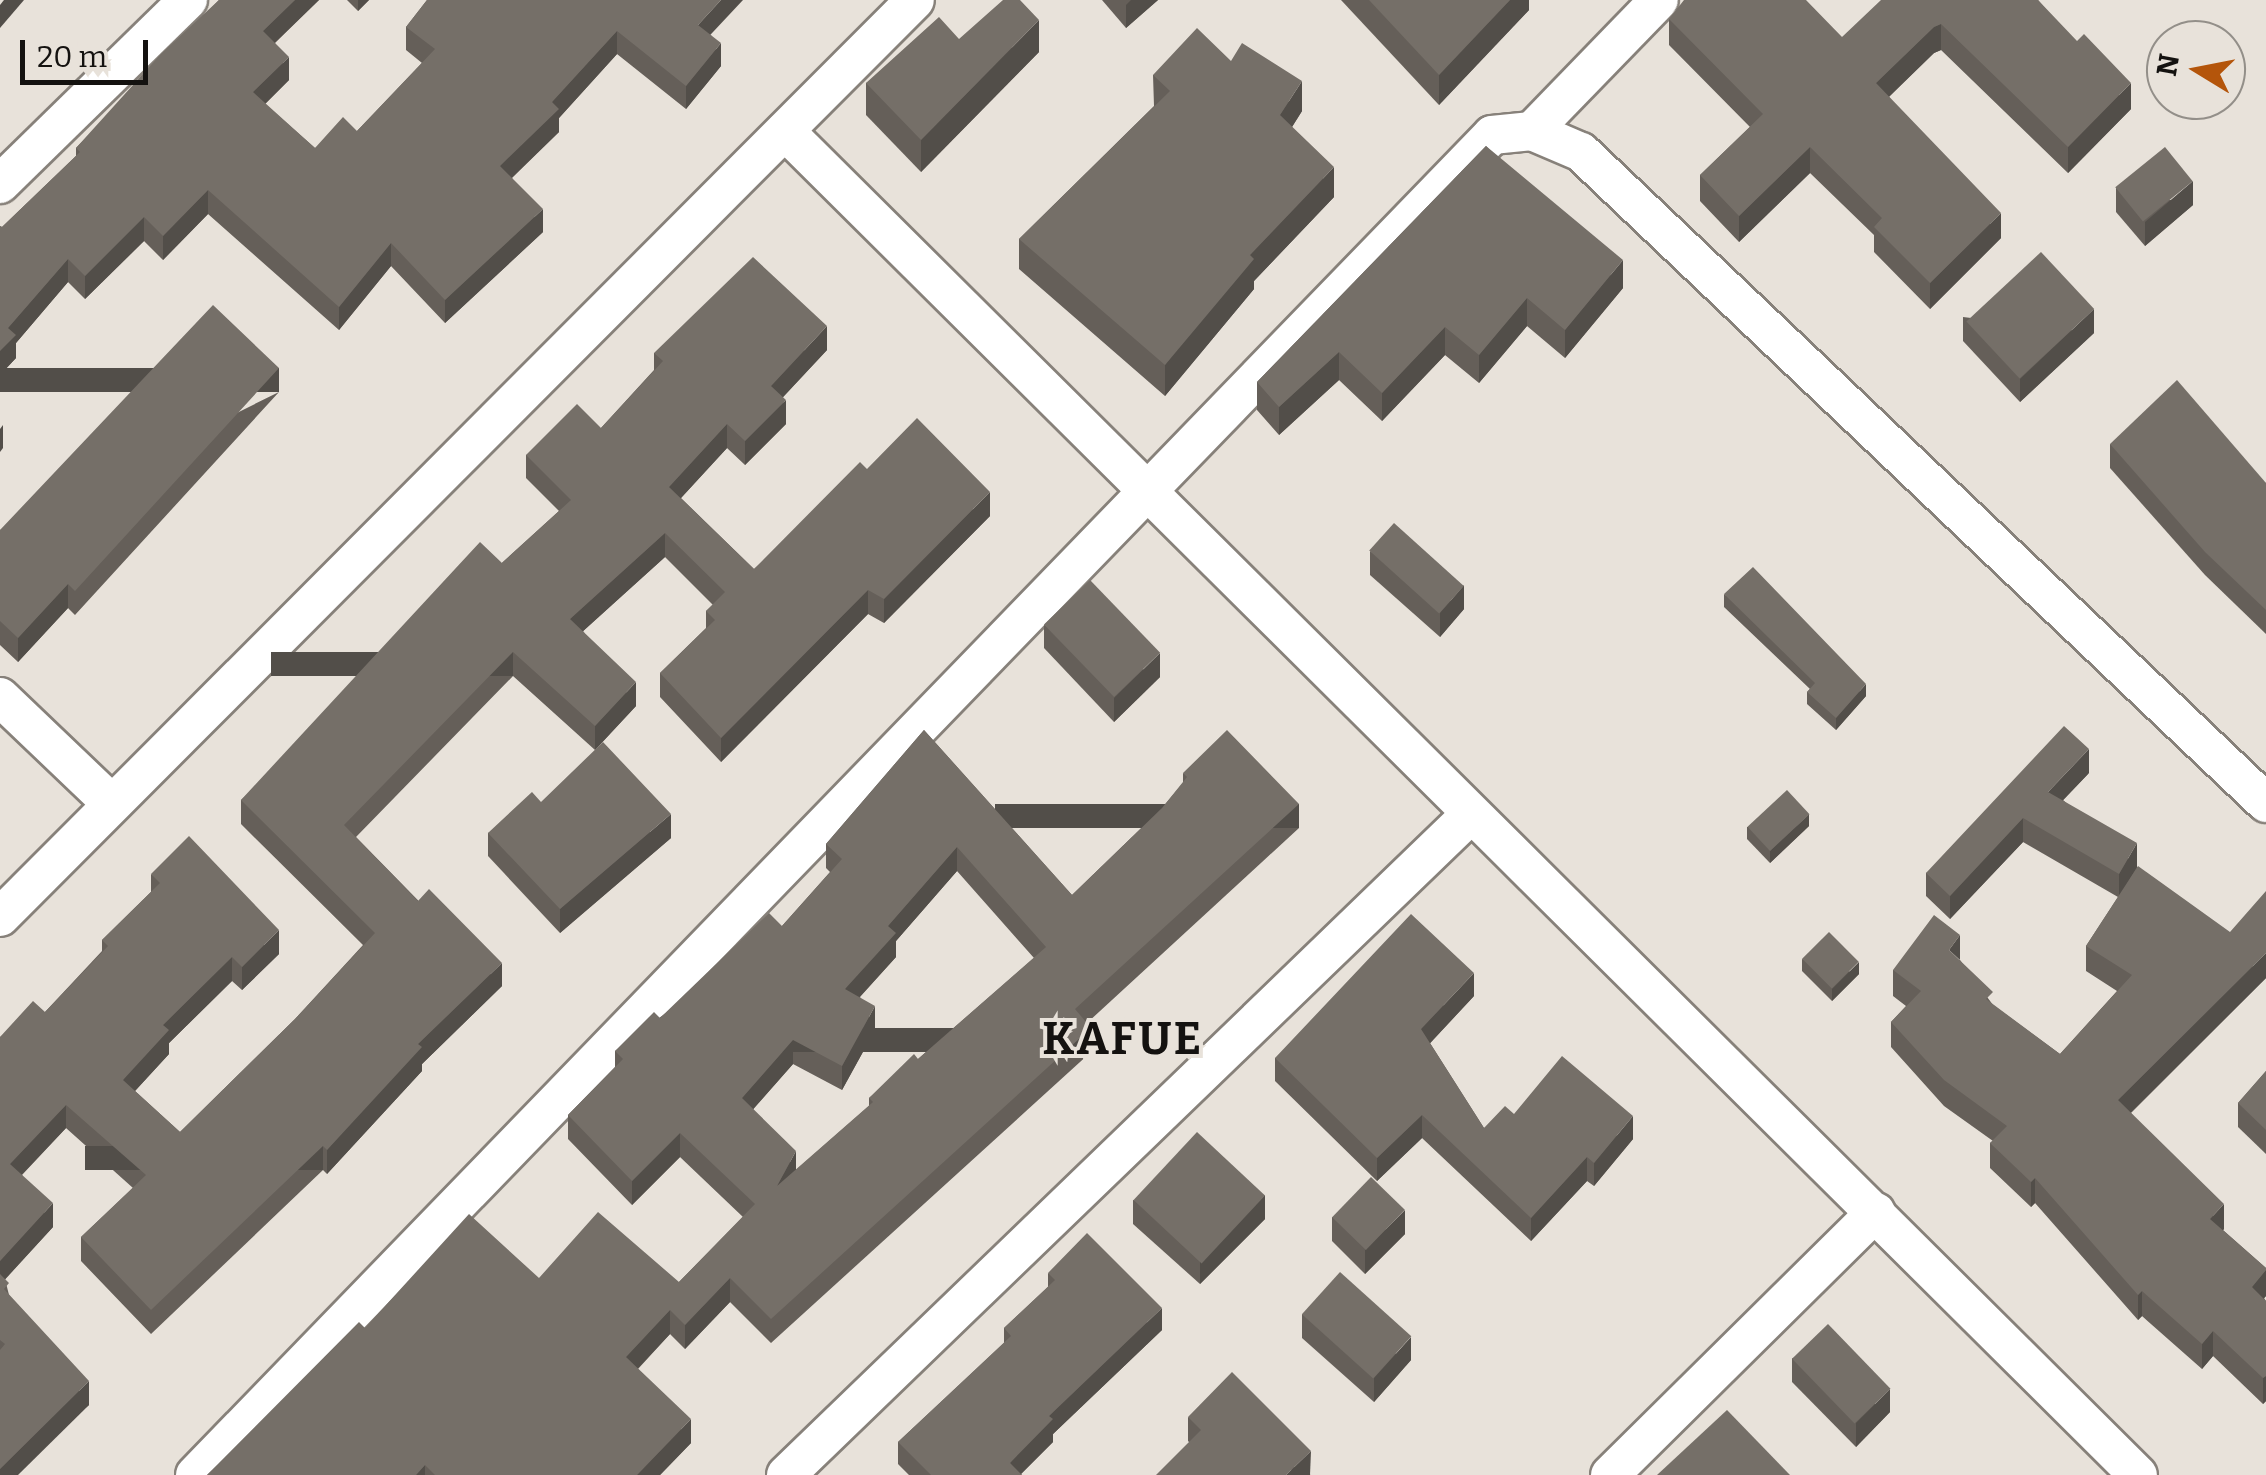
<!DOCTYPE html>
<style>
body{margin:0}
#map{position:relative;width:2266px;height:1475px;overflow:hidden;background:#e8e2da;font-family:Bitter,serif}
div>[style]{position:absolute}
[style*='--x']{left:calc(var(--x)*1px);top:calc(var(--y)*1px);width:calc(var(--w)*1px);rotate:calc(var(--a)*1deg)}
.roads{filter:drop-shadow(2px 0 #87817a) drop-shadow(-2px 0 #87817a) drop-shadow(0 2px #87817a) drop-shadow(0 -2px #87817a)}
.street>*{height:38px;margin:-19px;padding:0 19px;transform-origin:19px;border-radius:19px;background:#fff}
.wall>*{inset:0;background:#655f59}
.shaded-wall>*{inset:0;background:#524e49;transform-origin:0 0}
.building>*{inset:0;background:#756f68;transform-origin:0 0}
span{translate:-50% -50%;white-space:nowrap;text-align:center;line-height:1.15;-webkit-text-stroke:8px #e8e2da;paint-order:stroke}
.district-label{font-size:45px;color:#141210;font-weight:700;letter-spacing:2.5px}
.north{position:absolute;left:2146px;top:20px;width:100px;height:100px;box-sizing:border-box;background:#e8e2da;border:2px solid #938f89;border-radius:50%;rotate:280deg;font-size:28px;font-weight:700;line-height:40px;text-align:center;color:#141210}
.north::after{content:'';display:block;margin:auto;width:35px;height:45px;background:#b4550b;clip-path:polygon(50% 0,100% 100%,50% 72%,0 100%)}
.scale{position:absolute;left:20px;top:40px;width:128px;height:45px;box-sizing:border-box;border:5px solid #141210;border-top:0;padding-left:12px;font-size:30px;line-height:35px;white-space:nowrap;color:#141210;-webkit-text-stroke:8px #e8e2da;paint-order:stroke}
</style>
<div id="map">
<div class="roads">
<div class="street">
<div style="--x:785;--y:131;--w:1907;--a:44.81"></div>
<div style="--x:1532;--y:131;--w:182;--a:-45.9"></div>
<div style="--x:0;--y:184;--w:263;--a:-44.4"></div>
<div style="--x:0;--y:697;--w:151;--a:43.7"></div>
<div style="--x:0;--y:917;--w:1295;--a:-45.06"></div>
<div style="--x:195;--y:1475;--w:1865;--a:-45.93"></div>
<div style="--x:1492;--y:135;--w:40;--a:-5.7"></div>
<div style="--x:1532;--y:131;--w:53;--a:23.2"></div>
<div style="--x:1581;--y:152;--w:945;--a:43.54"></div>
<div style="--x:786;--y:1475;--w:949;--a:-43.98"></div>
<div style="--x:1610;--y:1475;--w:374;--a:-44.7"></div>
</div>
</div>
<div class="wall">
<div style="clip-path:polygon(219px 0,319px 0,275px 43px,289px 80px,265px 104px,315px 148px,357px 131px,422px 63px,406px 50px,406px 27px,427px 0,711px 35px,721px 66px,686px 109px,617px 54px,559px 118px,559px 132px,512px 178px,543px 232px,445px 323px,391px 266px,339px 330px,208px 214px,163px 260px,144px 241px,85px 299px,68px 282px,16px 343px,16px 358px,0 375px,0 226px,2px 227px,76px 156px,76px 148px)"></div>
<div style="clip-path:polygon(347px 0,369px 0,358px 11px)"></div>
<div style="clip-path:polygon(1102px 0,1158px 0,1126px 28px)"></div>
<div style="clip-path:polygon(1341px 0,1529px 0,1529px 10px,1439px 105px)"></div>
<div style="clip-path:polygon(2038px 0,2131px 109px,2068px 173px,1941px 50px,1934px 53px,1889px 97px,2001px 238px,1930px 309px,1874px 252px,1874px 235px,1810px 173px,1739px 242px,1700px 201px,1700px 175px,1750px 127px,1669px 45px,1669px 19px,1842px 37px)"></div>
<div style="clip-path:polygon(959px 39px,1039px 52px,921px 172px,866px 115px,866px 83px)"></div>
<div style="clip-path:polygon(1231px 61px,1302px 111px,1292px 127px,1334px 197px,1254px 281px,1254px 289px,1165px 396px,1019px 269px,1019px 239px,1154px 106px,1153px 75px)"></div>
<div style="clip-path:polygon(1486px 146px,1623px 288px,1565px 358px,1527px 326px,1479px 383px,1445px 355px,1382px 421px,1339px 380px,1279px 435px,1257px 410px,1257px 382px)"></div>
<div style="clip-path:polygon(2116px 188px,2193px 205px,2145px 246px,2116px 212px)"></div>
<div style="clip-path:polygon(1963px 317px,2094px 333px,2020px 402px,1963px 341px)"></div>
<div style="clip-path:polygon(827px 350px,783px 397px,786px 424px,745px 465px,727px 448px,681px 498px,754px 569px,867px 469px,990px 516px,884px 623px,868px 614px,721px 762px,660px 697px,660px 673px,706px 628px,706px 611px,713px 605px,665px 557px,583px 631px,636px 706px,595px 750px,513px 676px,356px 837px,502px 986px,422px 1064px,422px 1071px,327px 1174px,323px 1170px,151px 1334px,81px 1261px,81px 1237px,133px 1188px,66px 1128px,22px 1175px,53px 1227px,5px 1279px,9px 1295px,89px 1405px,0 1475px,0 1037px,45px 1012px,102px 951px,102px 940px,151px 892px,151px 874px,279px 954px,242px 990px,232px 981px,169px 1043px,169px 1054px,135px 1091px,180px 1132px,295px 1019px,363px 945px,241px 824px,241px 800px,559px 511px,526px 478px,526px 455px,601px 428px,654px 370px,654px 353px)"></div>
<div style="clip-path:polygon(279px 392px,75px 615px,68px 608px,18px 662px,0 645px,0 530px)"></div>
<div style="clip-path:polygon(2110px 444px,2266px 483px,2266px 634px,2205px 575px,2110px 468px)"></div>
<div style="clip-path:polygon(1370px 551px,1464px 609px,1440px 637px,1370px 575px)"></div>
<div style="clip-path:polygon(1724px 594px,1866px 696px,1836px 730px,1807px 704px,1807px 692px,1810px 689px,1724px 607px)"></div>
<div style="clip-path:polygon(1044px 625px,1160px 677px,1114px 722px,1044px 648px)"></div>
<div style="clip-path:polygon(evenodd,924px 730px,1072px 895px,1162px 808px,1183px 783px,1183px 773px,1299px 828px,1087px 1023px,1091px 1052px,771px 1343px,730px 1302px,685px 1349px,670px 1334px,638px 1369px,691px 1443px,660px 1475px,207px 1475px,365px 1328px,539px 1278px,679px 1282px,743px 1217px,680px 1157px,632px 1205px,568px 1139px,568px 1115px,615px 1067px,615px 1051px,782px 926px,830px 872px,826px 868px,826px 844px,924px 730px,957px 871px,1034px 958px,918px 1059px,869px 1098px,869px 1106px,796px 1170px,753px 1109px,793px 1064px,842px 1090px,875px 1030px,860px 997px,896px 957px,896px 941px,957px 871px)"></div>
<div style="clip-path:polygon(2089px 773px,2063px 800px,2137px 867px,2266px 978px,2131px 1113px,2224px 1229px,2223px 1230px,2266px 1268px,2266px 1296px,2264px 1298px,2266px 1301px,2266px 1401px,2263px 1404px,2213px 1356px,2202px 1369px,2142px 1316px,2138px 1320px,2035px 1203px,2031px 1207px,1990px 1168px,1990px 1143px,1993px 1141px,1944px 1106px,1891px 1047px,1891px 1022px,1906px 1006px,1893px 996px,1893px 970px,1960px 960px,1993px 1005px,2060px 1054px,2117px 991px,2086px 971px,2086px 946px,2118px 897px,2023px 842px,1950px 919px,1926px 896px,1926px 873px)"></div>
<div style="clip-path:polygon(541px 802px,671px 838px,560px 933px,488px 856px,488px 833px)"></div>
<div style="clip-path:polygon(1809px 826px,1770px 863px,1747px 839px,1747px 827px)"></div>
<div style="clip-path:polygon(1802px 959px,1859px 974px,1832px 1001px,1802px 971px)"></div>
<div style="clip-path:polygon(1474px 996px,1430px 1043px,1484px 1128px,1514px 1114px,1633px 1139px,1594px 1186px,1587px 1181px,1531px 1241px,1422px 1138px,1377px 1181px,1275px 1081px,1275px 1058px)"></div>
<div style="clip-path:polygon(2266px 1071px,2266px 1154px,2238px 1127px,2238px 1103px)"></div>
<div style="clip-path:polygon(1133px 1200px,1265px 1219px,1200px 1284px,1133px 1224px)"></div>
<div style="clip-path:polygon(1332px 1217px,1405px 1234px,1365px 1274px,1332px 1241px)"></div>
<div style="clip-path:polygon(1048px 1273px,1162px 1330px,1053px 1434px,1053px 1442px,1021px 1474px,1022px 1475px,909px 1475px,898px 1464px,898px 1442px,1004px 1343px,1004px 1328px,1048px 1287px)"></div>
<div style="clip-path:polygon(1302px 1314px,1411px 1360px,1374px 1402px,1302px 1338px)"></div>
<div style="clip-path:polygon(1792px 1358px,1890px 1412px,1856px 1447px,1792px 1382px)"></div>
<div style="clip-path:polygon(1188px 1417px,1311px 1475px,1189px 1442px,1188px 1441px)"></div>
</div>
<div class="shaded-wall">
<div style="clip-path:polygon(4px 0,24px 0,0 28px,0 5px)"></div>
<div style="clip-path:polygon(295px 0,319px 0,263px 54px,263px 31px)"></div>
<div style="clip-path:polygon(358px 0,369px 0,358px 11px)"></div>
<div style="clip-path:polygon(721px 0,743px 0,698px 48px,698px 25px)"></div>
<div style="clip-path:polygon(1131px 0,1158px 0,1126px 28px,1126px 5px)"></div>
<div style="clip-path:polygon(1510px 0,1529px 0,1529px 10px,1439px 105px,1439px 75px)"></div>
<div style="clip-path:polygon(1039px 20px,1039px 52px,921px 172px,921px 140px)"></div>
<div style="clip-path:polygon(1941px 24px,1941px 50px,1934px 53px,1876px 109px,1876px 83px,1934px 27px)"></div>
<div style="clip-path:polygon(617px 31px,617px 54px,559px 118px,559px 132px,500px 189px,500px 166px,552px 102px)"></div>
<div style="clip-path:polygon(721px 43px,721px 66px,686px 109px,686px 86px)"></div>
<div style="clip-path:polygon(289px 57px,289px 80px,253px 116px,253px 92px)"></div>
<div style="clip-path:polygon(1302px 81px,1302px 111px,1280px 146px,1280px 115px)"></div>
<div style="clip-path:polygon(2131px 83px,2131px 109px,2068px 173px,2068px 147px)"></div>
<div style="clip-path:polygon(1810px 147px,1810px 173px,1739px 242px,1739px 216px)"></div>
<div style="clip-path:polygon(1334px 167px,1334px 197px,1254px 281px,1254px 289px,1165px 396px,1165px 365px,1250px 255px)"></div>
<div style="clip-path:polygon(2193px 181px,2193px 205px,2145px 246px,2145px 222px)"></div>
<div style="clip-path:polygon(208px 190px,208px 214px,163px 260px,163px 236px)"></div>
<div style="clip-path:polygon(543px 209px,543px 232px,445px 323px,445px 300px)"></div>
<div style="clip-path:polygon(2001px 213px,2001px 238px,1930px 309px,1930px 283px)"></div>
<div style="clip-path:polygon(144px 217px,144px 241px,85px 299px,85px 276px)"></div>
<div style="clip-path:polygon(391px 243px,391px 266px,339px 330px,339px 307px)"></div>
<div style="clip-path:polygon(68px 259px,68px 282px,16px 343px,16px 358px,0 375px,0 351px,8px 328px)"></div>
<div style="clip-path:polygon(1623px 260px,1623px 288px,1565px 358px,1565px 330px)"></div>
<div style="clip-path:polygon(1527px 298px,1527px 326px,1479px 383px,1479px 355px)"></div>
<div style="clip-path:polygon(2094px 309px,2094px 333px,2020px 402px,2020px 379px)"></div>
<div style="clip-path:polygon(827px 326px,827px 350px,771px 410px,771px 386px)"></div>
<div style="clip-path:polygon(1445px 327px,1445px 355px,1382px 421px,1382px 393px)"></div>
<div style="clip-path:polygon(1339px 352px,1339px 380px,1279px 435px,1279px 407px)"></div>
<div style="left:279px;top:368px;width:24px;height:302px;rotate:90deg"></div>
<div style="clip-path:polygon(786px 400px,786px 424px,745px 465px,745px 441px)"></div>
<div style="clip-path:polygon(727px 424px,727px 448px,669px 511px,669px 487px)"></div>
<div style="clip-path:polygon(3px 425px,3px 448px,0 452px,0 429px)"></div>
<div style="clip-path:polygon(990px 492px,990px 516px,884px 623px,884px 599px)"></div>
<div style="clip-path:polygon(665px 533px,665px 557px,570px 643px,570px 619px)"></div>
<div style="clip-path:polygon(68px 584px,68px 608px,18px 662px,18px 638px)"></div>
<div style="clip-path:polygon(1464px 585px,1464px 609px,1440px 637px,1440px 613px)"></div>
<div style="clip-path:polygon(868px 590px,868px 614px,721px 762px,721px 738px)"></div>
<div style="left:513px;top:652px;width:24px;height:242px;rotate:90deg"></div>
<div style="clip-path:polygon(1160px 653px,1160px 677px,1114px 722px,1114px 698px)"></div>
<div style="clip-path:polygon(636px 682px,636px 706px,595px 750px,595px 726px)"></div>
<div style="clip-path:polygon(1866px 684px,1866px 696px,1836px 730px,1836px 718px)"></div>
<div style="clip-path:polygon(2089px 749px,2089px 773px,2048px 816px,2048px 792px)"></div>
<div style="left:1299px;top:804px;width:24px;height:304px;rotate:90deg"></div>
<div style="clip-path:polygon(671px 814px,671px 838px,560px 933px,560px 909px)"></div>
<div style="clip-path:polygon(1809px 814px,1809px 826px,1770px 863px,1770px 851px)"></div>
<div style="clip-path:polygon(2023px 818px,2023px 842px,1950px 919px,1950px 896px)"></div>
<div style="clip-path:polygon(2137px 843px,2137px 867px,2119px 897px,2119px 874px)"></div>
<div style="clip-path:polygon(957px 847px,957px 871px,896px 941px,896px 957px,845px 1013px,845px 989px,888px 926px)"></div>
<div style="clip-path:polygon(279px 930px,279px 954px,242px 990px,242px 967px)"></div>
<div style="clip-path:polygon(1960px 935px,1960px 960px,1949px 950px)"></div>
<div style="clip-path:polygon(2266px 953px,2266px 978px,2118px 1125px,2118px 1100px)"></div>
<div style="clip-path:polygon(232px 957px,232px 981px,169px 1043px,169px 1054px,123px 1104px,123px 1080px,163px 1025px)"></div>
<div style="clip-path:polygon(1859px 962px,1859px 974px,1832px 1001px,1832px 989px)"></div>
<div style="clip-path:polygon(502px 963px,502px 986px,422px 1064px,422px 1071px,327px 1174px,327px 1150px,418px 1044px)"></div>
<div style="clip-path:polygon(1474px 973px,1474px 996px,1421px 1053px,1421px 1029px)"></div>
<div style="clip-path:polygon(875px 1006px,875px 1030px,842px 1090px,842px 1066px)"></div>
<div style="left:1091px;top:1028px;width:24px;height:433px;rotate:90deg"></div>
<div style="clip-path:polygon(793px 1040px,793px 1064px,742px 1122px,742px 1098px)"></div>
<div style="clip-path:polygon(66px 1105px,66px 1128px,10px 1187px,10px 1164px)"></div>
<div style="clip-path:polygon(1422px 1115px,1422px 1138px,1377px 1181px,1377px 1158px)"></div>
<div style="clip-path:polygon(1633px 1116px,1633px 1139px,1594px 1186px,1594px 1163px)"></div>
<div style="clip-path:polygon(680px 1133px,680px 1157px,632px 1205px,632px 1181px)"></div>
<div style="left:323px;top:1146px;width:24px;height:238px;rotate:90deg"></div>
<div style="clip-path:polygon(796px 1151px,796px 1175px,777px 1186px)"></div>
<div style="clip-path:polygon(1587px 1157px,1587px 1181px,1531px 1241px,1531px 1218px)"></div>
<div style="clip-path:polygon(2035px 1178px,2035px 1203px,2031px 1207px,2031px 1182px)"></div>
<div style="clip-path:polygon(1265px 1195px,1265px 1219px,1200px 1284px,1200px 1260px)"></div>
<div style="clip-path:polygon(53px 1203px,53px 1227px,0 1285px,0 1261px)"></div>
<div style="clip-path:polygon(2224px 1204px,2224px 1229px,2210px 1244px,2210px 1219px)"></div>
<div style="clip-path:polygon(1405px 1210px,1405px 1234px,1365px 1274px,1365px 1250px)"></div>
<div style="clip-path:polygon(2266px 1270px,2266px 1296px,2252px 1312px,2252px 1287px)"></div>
<div style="clip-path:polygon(730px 1278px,730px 1302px,685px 1349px,685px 1325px)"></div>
<div style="clip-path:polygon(2142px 1291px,2142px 1316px,2138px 1320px,2138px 1295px)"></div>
<div style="clip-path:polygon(1162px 1308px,1162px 1330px,1053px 1434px,1053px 1442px,1020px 1475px,1010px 1463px,1049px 1416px)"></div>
<div style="clip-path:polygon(670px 1310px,670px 1334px,626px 1381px,626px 1357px)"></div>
<div style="clip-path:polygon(2213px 1331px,2213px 1356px,2202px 1369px,2202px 1344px)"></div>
<div style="clip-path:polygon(1411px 1337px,1411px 1360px,1374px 1402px,1374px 1378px)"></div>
<div style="clip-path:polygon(2266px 1376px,2266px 1401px,2263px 1404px,2263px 1378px)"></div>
<div style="clip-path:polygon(89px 1381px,89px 1405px,18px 1475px,0 1475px,0 1469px)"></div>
<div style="clip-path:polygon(1890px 1389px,1890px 1412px,1856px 1447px,1856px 1423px)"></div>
<div style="clip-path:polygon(691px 1419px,691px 1443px,660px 1475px,637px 1475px)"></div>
<div style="clip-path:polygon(1311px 1451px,1310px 1475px,1286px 1475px)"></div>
<div style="clip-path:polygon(425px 1465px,425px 1475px,416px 1475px)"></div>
</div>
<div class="building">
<div style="clip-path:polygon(219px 0,295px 0,263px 31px,289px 57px,253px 92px,315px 148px,343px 117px,357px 131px,435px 49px,406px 27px,427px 0,721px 0,698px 25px,721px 43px,686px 86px,617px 31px,552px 102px,559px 109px,500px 166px,543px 209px,445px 300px,391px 243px,339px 307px,208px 190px,163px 236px,144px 217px,85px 276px,68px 259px,8px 328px,16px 335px,0 351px,0 226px,2px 227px,80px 152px,76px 148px,161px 54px)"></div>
<div style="clip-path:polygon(1003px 0,1020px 0,1039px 20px,921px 140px,866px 83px,939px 17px,959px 39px)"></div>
<div style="clip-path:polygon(1369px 0,1510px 0,1439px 75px)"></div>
<div style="clip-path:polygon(1684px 0,1806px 0,1842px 37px,1881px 0,2038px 0,2077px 41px,2084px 34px,2131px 83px,2068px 147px,1941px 24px,1934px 27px,1876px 83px,2001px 213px,1930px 283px,1874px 227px,1882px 218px,1810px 147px,1739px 216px,1700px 175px,1763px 114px,1669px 19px)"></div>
<div style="clip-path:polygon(1197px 28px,1231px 61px,1242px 43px,1302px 81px,1280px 115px,1334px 167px,1250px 255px,1254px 259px,1165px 365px,1019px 239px,1170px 91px,1153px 75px)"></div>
<div style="clip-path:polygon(1486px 146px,1623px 260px,1565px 330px,1527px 298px,1479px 355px,1445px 327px,1382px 393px,1339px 352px,1279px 407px,1257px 382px)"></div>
<div style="left:2165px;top:147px;width:44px;height:64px;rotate:51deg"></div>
<div style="left:2041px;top:252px;width:78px;height:102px;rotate:47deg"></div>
<div style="clip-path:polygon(753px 257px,827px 326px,771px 386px,786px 400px,745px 441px,727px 424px,669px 487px,754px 569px,860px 462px,867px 469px,917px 418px,990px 492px,884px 599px,868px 590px,721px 738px,660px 673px,715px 620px,706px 611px,725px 592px,665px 533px,570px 619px,636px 682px,595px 726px,513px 652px,344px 825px,418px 901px,429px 889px,502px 963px,418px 1044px,422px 1047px,327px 1150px,323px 1146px,151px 1310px,81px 1237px,146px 1175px,66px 1105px,10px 1164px,53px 1203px,0 1261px,0 1037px,33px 1001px,45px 1012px,108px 946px,102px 940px,160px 883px,151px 874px,189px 836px,279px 930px,242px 967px,232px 957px,163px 1025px,169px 1030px,123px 1080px,180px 1132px,295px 1019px,375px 933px,241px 800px,480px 542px,502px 563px,571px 500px,526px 455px,577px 404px,601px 428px,663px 361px,654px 353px)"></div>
<div style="clip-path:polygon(213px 305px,279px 368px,75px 591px,68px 584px,18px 638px,0 621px,0 530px)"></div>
<div style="clip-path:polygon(2177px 380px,2266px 483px,2266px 610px,2205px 552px,2110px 444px)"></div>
<div style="left:1394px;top:523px;width:94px;height:37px;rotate:42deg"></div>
<div style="clip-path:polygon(1753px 567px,1866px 684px,1836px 718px,1807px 692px,1815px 683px,1724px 594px)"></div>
<div style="left:1090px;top:580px;width:101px;height:64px;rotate:46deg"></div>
<div style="clip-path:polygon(2064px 726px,2089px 749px,2048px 792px,2137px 843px,2119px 874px,2023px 818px,1950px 896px,1926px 873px)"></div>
<div style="clip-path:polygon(evenodd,924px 730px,1072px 895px,1162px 808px,1187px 777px,1183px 773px,1227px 730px,1299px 804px,1075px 1009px,1091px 1028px,771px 1319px,730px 1278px,685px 1325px,670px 1310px,626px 1357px,691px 1419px,637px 1475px,435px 1475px,425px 1465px,416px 1475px,207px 1475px,359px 1322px,365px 1328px,469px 1214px,539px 1278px,598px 1212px,679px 1282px,755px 1204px,680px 1133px,632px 1181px,568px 1115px,623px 1059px,615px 1051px,654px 1012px,660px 1018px,769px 913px,782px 926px,842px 859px,826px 844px,924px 730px,957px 847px,1046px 947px,918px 1059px,914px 1054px,869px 1098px,873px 1102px,777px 1186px,796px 1151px,742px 1098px,793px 1040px,842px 1066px,875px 1006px,845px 989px,896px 933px,888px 926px,957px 847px)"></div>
<div style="clip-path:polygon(603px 742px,671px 814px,560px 909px,488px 833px,532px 792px,541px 802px)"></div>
<div style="left:1787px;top:790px;width:33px;height:54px;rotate:47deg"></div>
<div style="clip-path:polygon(2138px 866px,2230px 932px,2266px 891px,2266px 953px,2118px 1100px,2224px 1204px,2210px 1219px,2266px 1268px,2266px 1270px,2252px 1287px,2266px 1301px,2266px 1376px,2263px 1378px,2213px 1331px,2202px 1344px,2142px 1291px,2138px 1295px,2035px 1178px,2031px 1182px,1990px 1143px,2007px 1126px,1944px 1080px,1891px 1022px,1921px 991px,1893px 970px,1934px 915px,1960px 935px,1949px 950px,1993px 992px,1986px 999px,2060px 1054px,2132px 975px,2086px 946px)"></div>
<div style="clip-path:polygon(1411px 914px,1474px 973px,1421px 1029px,1484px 1128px,1505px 1106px,1514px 1114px,1562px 1056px,1633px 1116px,1594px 1163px,1587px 1157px,1531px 1218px,1422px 1115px,1377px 1158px,1275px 1058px)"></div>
<div style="left:1829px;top:932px;width:42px;height:38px;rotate:45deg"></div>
<div style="clip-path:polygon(2266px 1071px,2266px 1130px,2238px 1103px)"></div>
<div style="left:1197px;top:1132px;width:93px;height:93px;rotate:43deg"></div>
<div style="left:1371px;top:1177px;width:47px;height:56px;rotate:44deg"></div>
<div style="clip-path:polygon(1087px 1233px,1162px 1308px,1049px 1416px,1053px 1419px,1010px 1463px,1022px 1475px,931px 1475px,898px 1442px,1011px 1336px,1004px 1328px,1055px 1280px,1048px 1273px)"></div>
<div style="left:1340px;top:1272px;width:96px;height:57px;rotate:42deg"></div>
<div style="clip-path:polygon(0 1274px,9px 1283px,4px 1289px,89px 1381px,0 1469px,0 1350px,5px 1344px,0 1340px)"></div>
<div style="left:1828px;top:1324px;width:90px;height:50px;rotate:46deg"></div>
<div style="clip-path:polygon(1232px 1372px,1311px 1451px,1286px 1475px,1156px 1475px,1201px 1430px,1188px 1417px)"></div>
<div style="clip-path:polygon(1727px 1410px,1790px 1475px,1657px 1475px)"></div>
</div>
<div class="district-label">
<span style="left:1123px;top:1040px">KAFUE</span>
</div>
<div class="north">N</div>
<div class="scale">20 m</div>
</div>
